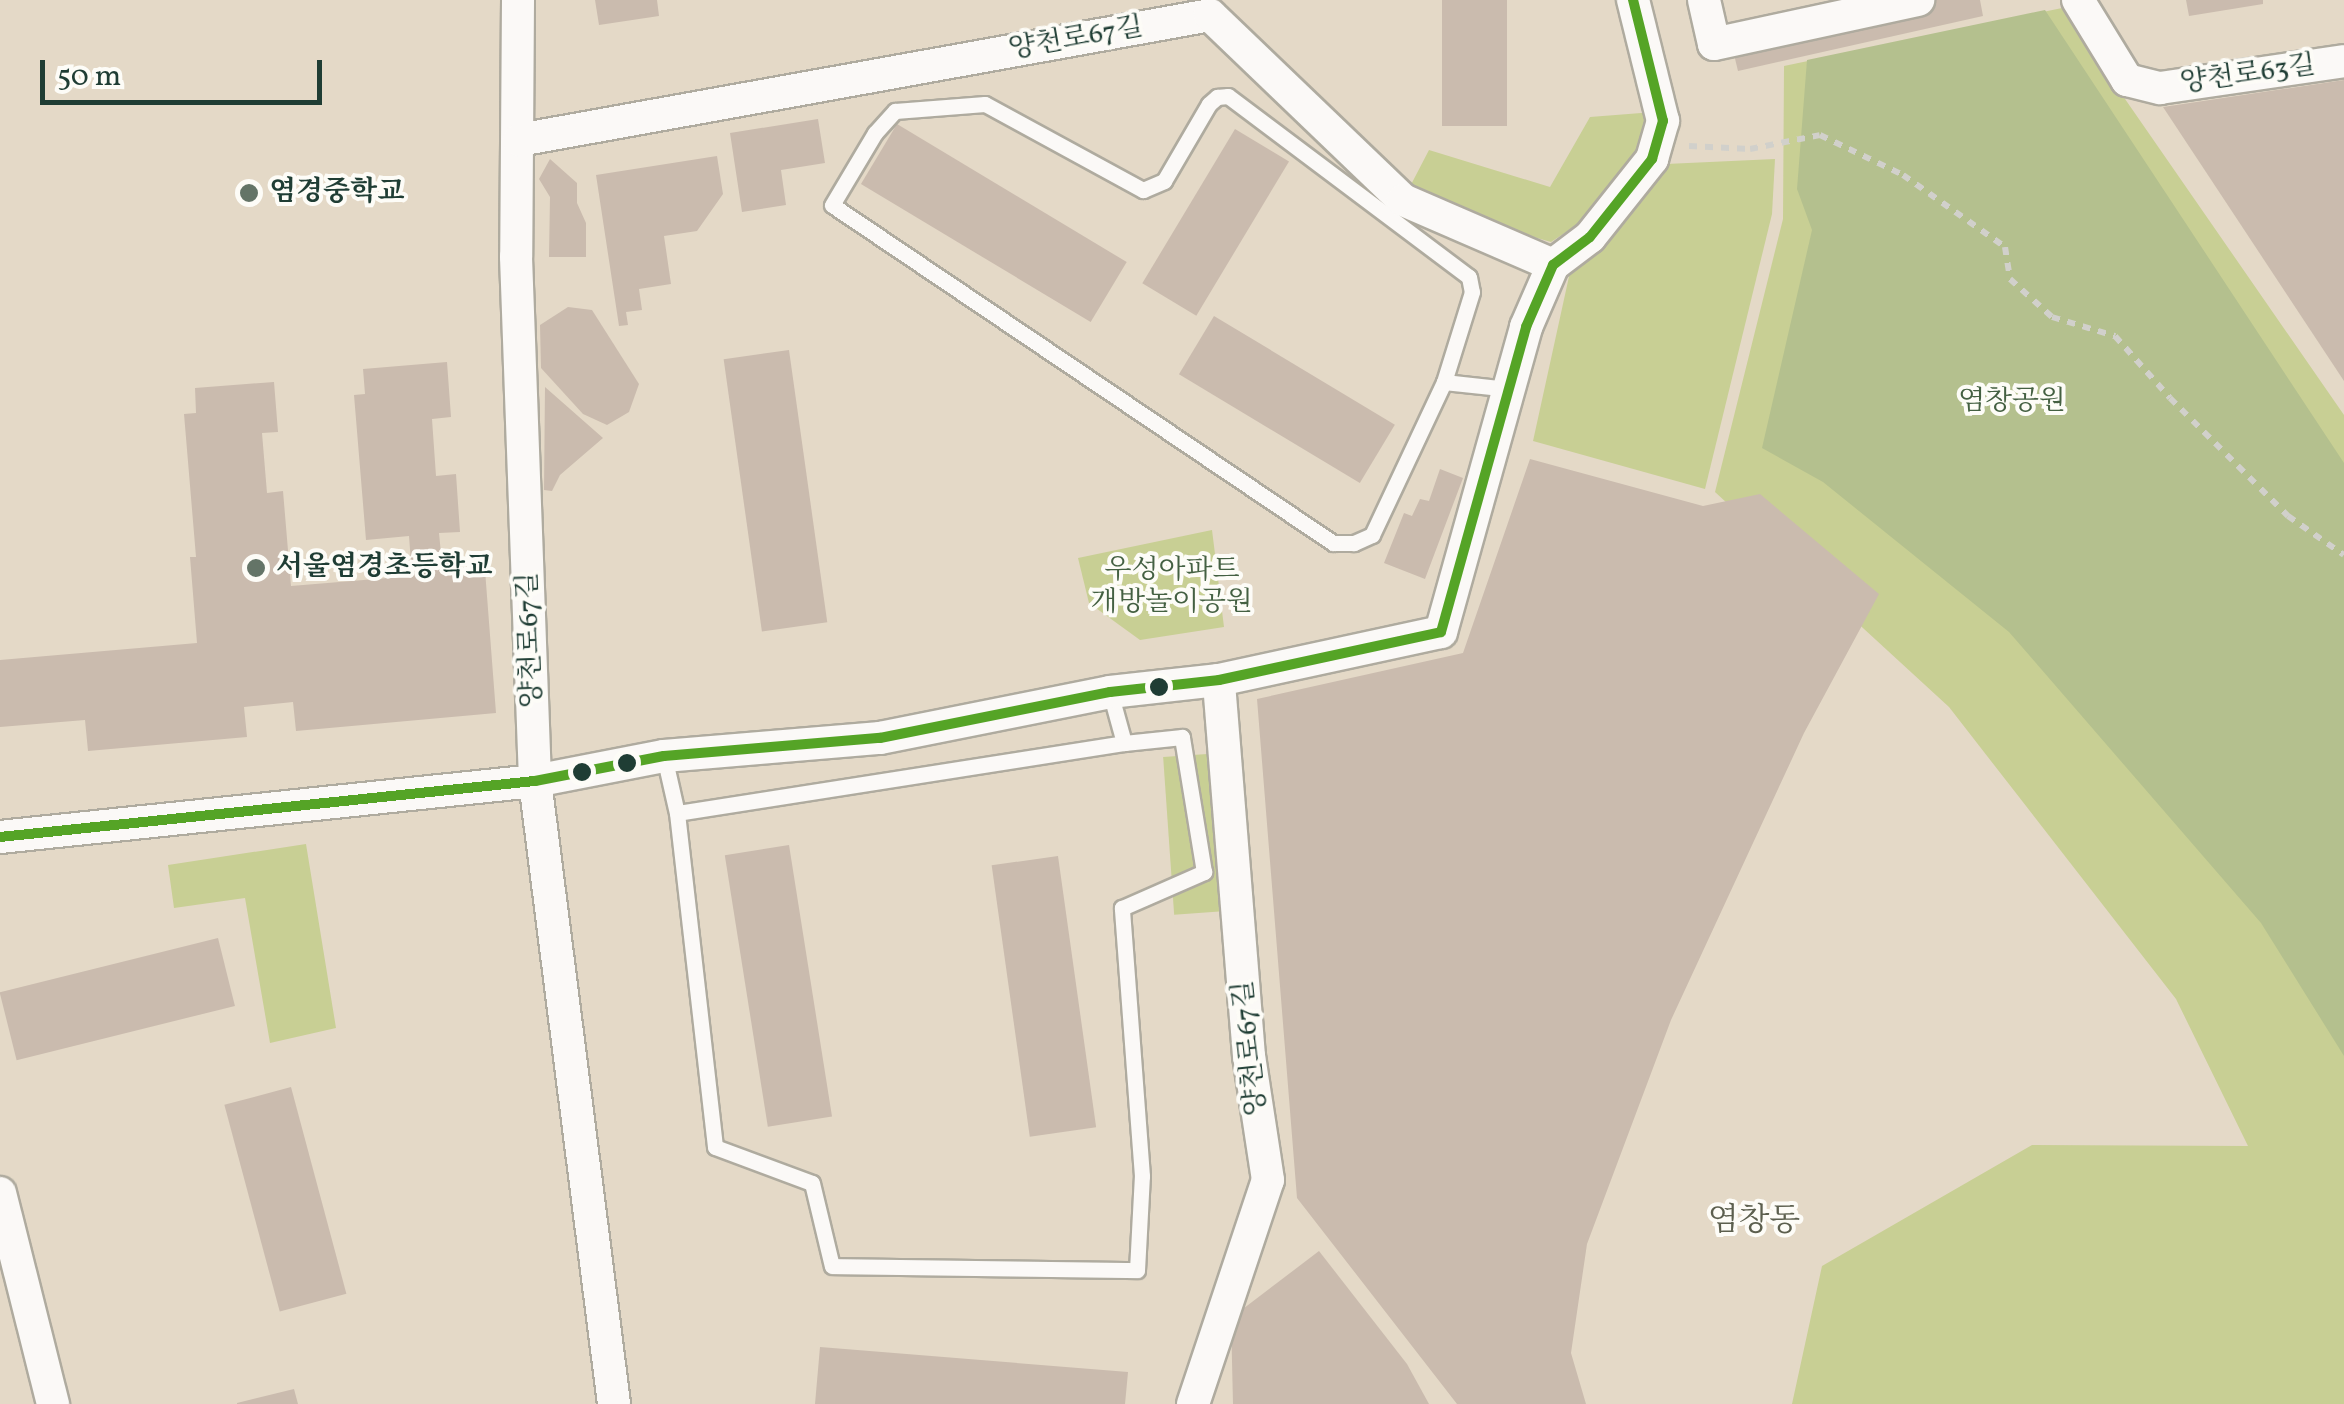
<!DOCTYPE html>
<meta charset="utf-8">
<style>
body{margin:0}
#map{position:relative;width:2344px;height:1404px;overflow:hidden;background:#e4d9c7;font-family:Vollkorn,"Noto Serif KR",serif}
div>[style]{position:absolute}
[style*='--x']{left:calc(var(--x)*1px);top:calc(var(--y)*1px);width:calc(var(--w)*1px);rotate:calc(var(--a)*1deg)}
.green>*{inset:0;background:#c8cf94;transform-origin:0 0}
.forest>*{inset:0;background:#b4c08e}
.building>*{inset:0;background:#cabbae;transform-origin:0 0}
.path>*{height:6px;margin-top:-3px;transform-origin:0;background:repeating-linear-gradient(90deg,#d1d0cb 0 8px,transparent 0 16px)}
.roads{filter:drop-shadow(2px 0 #afab9f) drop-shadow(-2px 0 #afab9f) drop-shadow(0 2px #afab9f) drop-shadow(0 -2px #afab9f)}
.lane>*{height:15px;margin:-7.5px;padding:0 7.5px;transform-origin:7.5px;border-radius:7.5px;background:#fbf9f7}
.street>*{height:32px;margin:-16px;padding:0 16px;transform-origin:16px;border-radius:16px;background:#fbf9f7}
.bus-1>*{height:10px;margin:-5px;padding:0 5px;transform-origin:5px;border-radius:5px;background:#55a426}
.dots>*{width:28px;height:28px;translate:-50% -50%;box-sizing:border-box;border:5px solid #fdfcf7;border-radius:50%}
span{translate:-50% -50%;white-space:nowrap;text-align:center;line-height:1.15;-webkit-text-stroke:8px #fdfcf7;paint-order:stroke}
.street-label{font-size:28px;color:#1f3d34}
.poi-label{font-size:28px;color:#1f3d34;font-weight:700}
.left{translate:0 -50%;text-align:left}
.park-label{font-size:28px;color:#446042}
.quarter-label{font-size:32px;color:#5c5f4e}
.scale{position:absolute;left:40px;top:60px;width:282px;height:45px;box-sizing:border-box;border:5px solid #1f3d34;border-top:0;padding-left:12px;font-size:30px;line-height:35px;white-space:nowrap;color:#1f3d34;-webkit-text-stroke:8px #fdfcf7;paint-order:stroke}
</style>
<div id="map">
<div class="green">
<div style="clip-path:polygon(2062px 8px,2344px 415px,2344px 1404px,1792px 1404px,1822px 1266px,2032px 1145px,2248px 1146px,2176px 999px,1949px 707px,1715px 492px,1783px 219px,1784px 66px)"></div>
<div style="clip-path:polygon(1654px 112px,1644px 152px,1607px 205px,1551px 242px,1403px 200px,1429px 150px,1550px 187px,1590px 117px)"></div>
<div style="clip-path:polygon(1775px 159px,1772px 214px,1705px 489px,1533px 441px,1570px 272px,1666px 164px)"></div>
<div style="clip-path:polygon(1212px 530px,1224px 627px,1140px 640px,1089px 603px,1078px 558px)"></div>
<div style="left:1222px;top:753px;width:158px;height:59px;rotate:86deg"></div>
<div style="clip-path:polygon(306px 844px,336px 1028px,270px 1043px,245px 898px,174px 908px,168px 865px)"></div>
</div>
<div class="forest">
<div style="clip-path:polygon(2045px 10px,2344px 463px,2344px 1056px,2261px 923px,2009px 632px,1823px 482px,1762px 448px,1812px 230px,1797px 189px,1807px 60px)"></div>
</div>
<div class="building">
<div style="clip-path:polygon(595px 0,657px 0,659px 16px,599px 25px)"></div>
<div style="left:1442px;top:0;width:65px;height:126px"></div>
<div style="clip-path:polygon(1928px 0,1980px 0,1983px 16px,1738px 71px,1731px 42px)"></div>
<div style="clip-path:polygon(2186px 0,2263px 0,2263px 4px,2189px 16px)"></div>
<div style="clip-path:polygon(2344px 80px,2344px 381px,2163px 107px)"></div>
<div style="clip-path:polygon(818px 119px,825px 163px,781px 170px,786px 205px,742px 212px,730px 133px)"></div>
<div style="left:897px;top:124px;width:268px;height:70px;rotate:31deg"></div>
<div style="left:1235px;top:129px;width:63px;height:180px;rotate:31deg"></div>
<div style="clip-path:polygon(717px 156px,723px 194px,697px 231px,664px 236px,671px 284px,639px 289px,642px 310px,626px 312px,628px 325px,619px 326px,596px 175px)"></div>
<div style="clip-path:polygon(550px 159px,577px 183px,577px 203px,586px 223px,586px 257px,549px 257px,550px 197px,539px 179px)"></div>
<div style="clip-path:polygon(568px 307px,592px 310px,639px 384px,629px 412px,607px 425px,583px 414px,541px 368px,540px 325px)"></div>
<div style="left:1214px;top:316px;width:211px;height:68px;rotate:31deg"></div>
<div style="left:789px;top:350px;width:275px;height:66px;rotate:82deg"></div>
<div style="clip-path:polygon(447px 362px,451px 417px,432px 419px,436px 476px,456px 474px,460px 532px,439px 533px,443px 574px,485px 570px,496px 713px,296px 731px,293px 702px,244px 707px,247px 737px,88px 751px,85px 720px,0 727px,0 660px,197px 643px,190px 557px,196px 557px,184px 414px,196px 413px,195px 388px,274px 382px,278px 432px,262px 433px,267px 493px,283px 491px,291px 586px,412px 576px,409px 536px,366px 540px,354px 395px,365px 394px,363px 369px)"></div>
<div style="clip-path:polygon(545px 387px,603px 438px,560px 475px,552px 491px,544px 490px)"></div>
<div style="clip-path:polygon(1530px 459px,1703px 506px,1760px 494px,1879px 594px,1804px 733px,1671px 1020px,1587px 1244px,1571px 1353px,1586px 1404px,1457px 1404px,1297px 1198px,1257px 699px,1463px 653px)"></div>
<div style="clip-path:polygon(1440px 469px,1463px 478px,1425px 579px,1384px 563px,1404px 513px,1412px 516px,1420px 499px,1429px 501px)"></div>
<div style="left:789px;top:845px;width:275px;height:65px;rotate:81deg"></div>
<div style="left:1058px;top:856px;width:274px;height:67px;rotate:82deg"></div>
<div style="left:218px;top:938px;width:70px;height:225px;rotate:76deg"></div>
<div style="left:291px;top:1087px;width:214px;height:69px;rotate:75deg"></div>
<div style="clip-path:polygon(1319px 1251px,1407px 1364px,1429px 1404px,1233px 1404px,1231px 1318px)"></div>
<div style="clip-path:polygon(820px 1347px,1128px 1372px,1125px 1404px,815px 1404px)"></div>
<div style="clip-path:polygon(294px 1389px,298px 1404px,237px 1404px,237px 1403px)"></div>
</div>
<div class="path">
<div style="--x:1689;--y:146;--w:61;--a:2.8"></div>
<div style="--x:1750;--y:149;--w:71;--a:-11.3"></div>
<div style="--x:1820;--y:135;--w:92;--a:25.7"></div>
<div style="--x:1903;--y:175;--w:125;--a:35.2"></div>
<div style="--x:2005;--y:247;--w:32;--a:81"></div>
<div style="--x:2010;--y:279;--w:57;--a:42.1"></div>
<div style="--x:2052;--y:317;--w:66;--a:16.8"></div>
<div style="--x:2115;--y:336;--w:83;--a:48.4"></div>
<div style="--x:2170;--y:398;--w:167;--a:45"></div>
<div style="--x:2288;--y:516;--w:68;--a:34.9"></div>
</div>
<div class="roads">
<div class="lane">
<div style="--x:1444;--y:382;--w:169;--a:115.2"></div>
<div style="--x:1372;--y:535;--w:20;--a:156"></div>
<div style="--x:1354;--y:543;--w:21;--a:180"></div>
<div style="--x:1333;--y:543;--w:604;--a:-145.99"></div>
<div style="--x:832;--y:205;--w:84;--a:-59.2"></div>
<div style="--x:875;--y:133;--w:30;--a:-48"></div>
<div style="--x:895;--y:111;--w:90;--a:-4.4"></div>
<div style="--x:985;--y:104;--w:180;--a:28.6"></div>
<div style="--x:1143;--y:190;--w:23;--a:-23"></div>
<div style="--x:1164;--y:181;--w:89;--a:-59.7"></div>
<div style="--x:1209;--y:104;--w:11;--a:-41"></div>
<div style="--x:1217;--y:97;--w:11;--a:-5"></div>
<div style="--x:1228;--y:96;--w:301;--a:36.9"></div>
<div style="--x:1469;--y:277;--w:15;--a:79"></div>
<div style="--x:1472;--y:292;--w:94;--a:107.3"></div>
<div style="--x:1444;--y:382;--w:64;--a:6.2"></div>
<div style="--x:1110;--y:692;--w:53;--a:74.6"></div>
<div style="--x:1124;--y:743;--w:452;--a:171.1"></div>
<div style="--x:677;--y:813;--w:336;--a:83.5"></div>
<div style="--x:715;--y:1147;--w:103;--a:20.4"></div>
<div style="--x:812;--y:1183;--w:85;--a:76.5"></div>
<div style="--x:832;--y:1266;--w:305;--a:0.8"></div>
<div style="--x:1137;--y:1270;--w:94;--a:-87"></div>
<div style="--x:1142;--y:1176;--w:269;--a:-94.3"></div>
<div style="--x:1122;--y:908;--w:90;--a:-23.7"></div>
<div style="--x:1204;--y:872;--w:137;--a:-99.3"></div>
<div style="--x:1182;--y:737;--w:58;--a:174.1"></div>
<div style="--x:664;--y:756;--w:58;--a:77.2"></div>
</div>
<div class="street">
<div style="--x:518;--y:0;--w:257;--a:90.4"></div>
<div style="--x:516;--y:257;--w:524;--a:87.92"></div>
<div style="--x:535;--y:781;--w:628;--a:82.77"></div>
<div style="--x:1704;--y:0;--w:45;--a:77.2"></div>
<div style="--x:1714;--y:44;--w:209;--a:-12.2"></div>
<div style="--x:2078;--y:0;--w:94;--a:58.5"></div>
<div style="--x:2127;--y:80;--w:34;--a:14"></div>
<div style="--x:2160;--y:88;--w:186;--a:-8.3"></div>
<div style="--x:519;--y:140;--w:702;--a:-10.25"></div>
<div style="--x:1210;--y:15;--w:267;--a:43.8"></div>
<div style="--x:1403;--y:200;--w:163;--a:23.4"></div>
<div style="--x:0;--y:837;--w:538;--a:-5.98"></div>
<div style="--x:535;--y:781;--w:131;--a:-11"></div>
<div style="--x:664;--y:756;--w:217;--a:-4.8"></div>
<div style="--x:880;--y:738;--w:235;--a:-11.3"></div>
<div style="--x:1110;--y:692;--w:110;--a:-6.3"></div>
<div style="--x:1219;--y:680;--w:227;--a:-12.2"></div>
<div style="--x:1441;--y:632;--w:317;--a:-74.4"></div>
<div style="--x:1526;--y:327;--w:68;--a:-66.5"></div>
<div style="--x:1553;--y:265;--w:46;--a:-37.1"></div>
<div style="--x:1590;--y:237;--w:100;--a:-51.5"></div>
<div style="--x:1652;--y:159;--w:40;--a:-74"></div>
<div style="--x:1663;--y:121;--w:125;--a:-103.9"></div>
<div style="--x:0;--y:1193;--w:218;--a:75.9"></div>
<div style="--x:1193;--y:1404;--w:236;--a:-71.5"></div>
<div style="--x:1268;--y:1180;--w:125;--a:-98.7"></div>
<div style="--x:1249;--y:1056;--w:377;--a:-94.6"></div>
</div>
</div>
<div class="bus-1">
<div style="--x:0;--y:837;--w:538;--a:-5.98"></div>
<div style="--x:535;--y:781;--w:131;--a:-11"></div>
<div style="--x:664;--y:756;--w:217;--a:-4.8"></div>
<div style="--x:880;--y:738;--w:235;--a:-11.3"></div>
<div style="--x:1110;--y:692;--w:110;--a:-6.3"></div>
<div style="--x:1219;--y:680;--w:227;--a:-12.2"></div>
<div style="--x:1441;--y:632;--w:317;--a:-74.4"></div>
<div style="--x:1526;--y:327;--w:68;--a:-66.5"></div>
<div style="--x:1553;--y:265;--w:46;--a:-37.1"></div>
<div style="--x:1590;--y:237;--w:100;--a:-51.5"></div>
<div style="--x:1652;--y:159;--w:40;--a:-74"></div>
<div style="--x:1663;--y:121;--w:125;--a:-103.9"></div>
</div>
<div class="dots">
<div style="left:249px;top:193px;background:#647467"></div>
<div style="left:256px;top:568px;background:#647467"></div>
<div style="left:1159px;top:687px;background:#1f3d34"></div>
<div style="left:627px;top:763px;background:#1f3d34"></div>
<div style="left:582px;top:772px;background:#1f3d34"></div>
</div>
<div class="street-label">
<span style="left:1076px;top:39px;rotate:-10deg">양천로67길</span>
<span style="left:2248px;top:75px;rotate:-8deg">양천로63길</span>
<span style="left:531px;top:640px;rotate:-92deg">양천로67길</span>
<span style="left:1251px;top:1048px;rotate:-96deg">양천로67길</span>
</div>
<div class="poi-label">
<span class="left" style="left:269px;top:193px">염경중학교</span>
<span class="left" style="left:276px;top:568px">서울염경초등학교</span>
</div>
<div class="park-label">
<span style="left:2012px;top:402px">염창공원</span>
<span style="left:1172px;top:587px">우성아파트<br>개방놀이공원</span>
</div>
<div class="quarter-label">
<span style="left:1754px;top:1222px">염창동</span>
</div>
<div class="scale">50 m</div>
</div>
